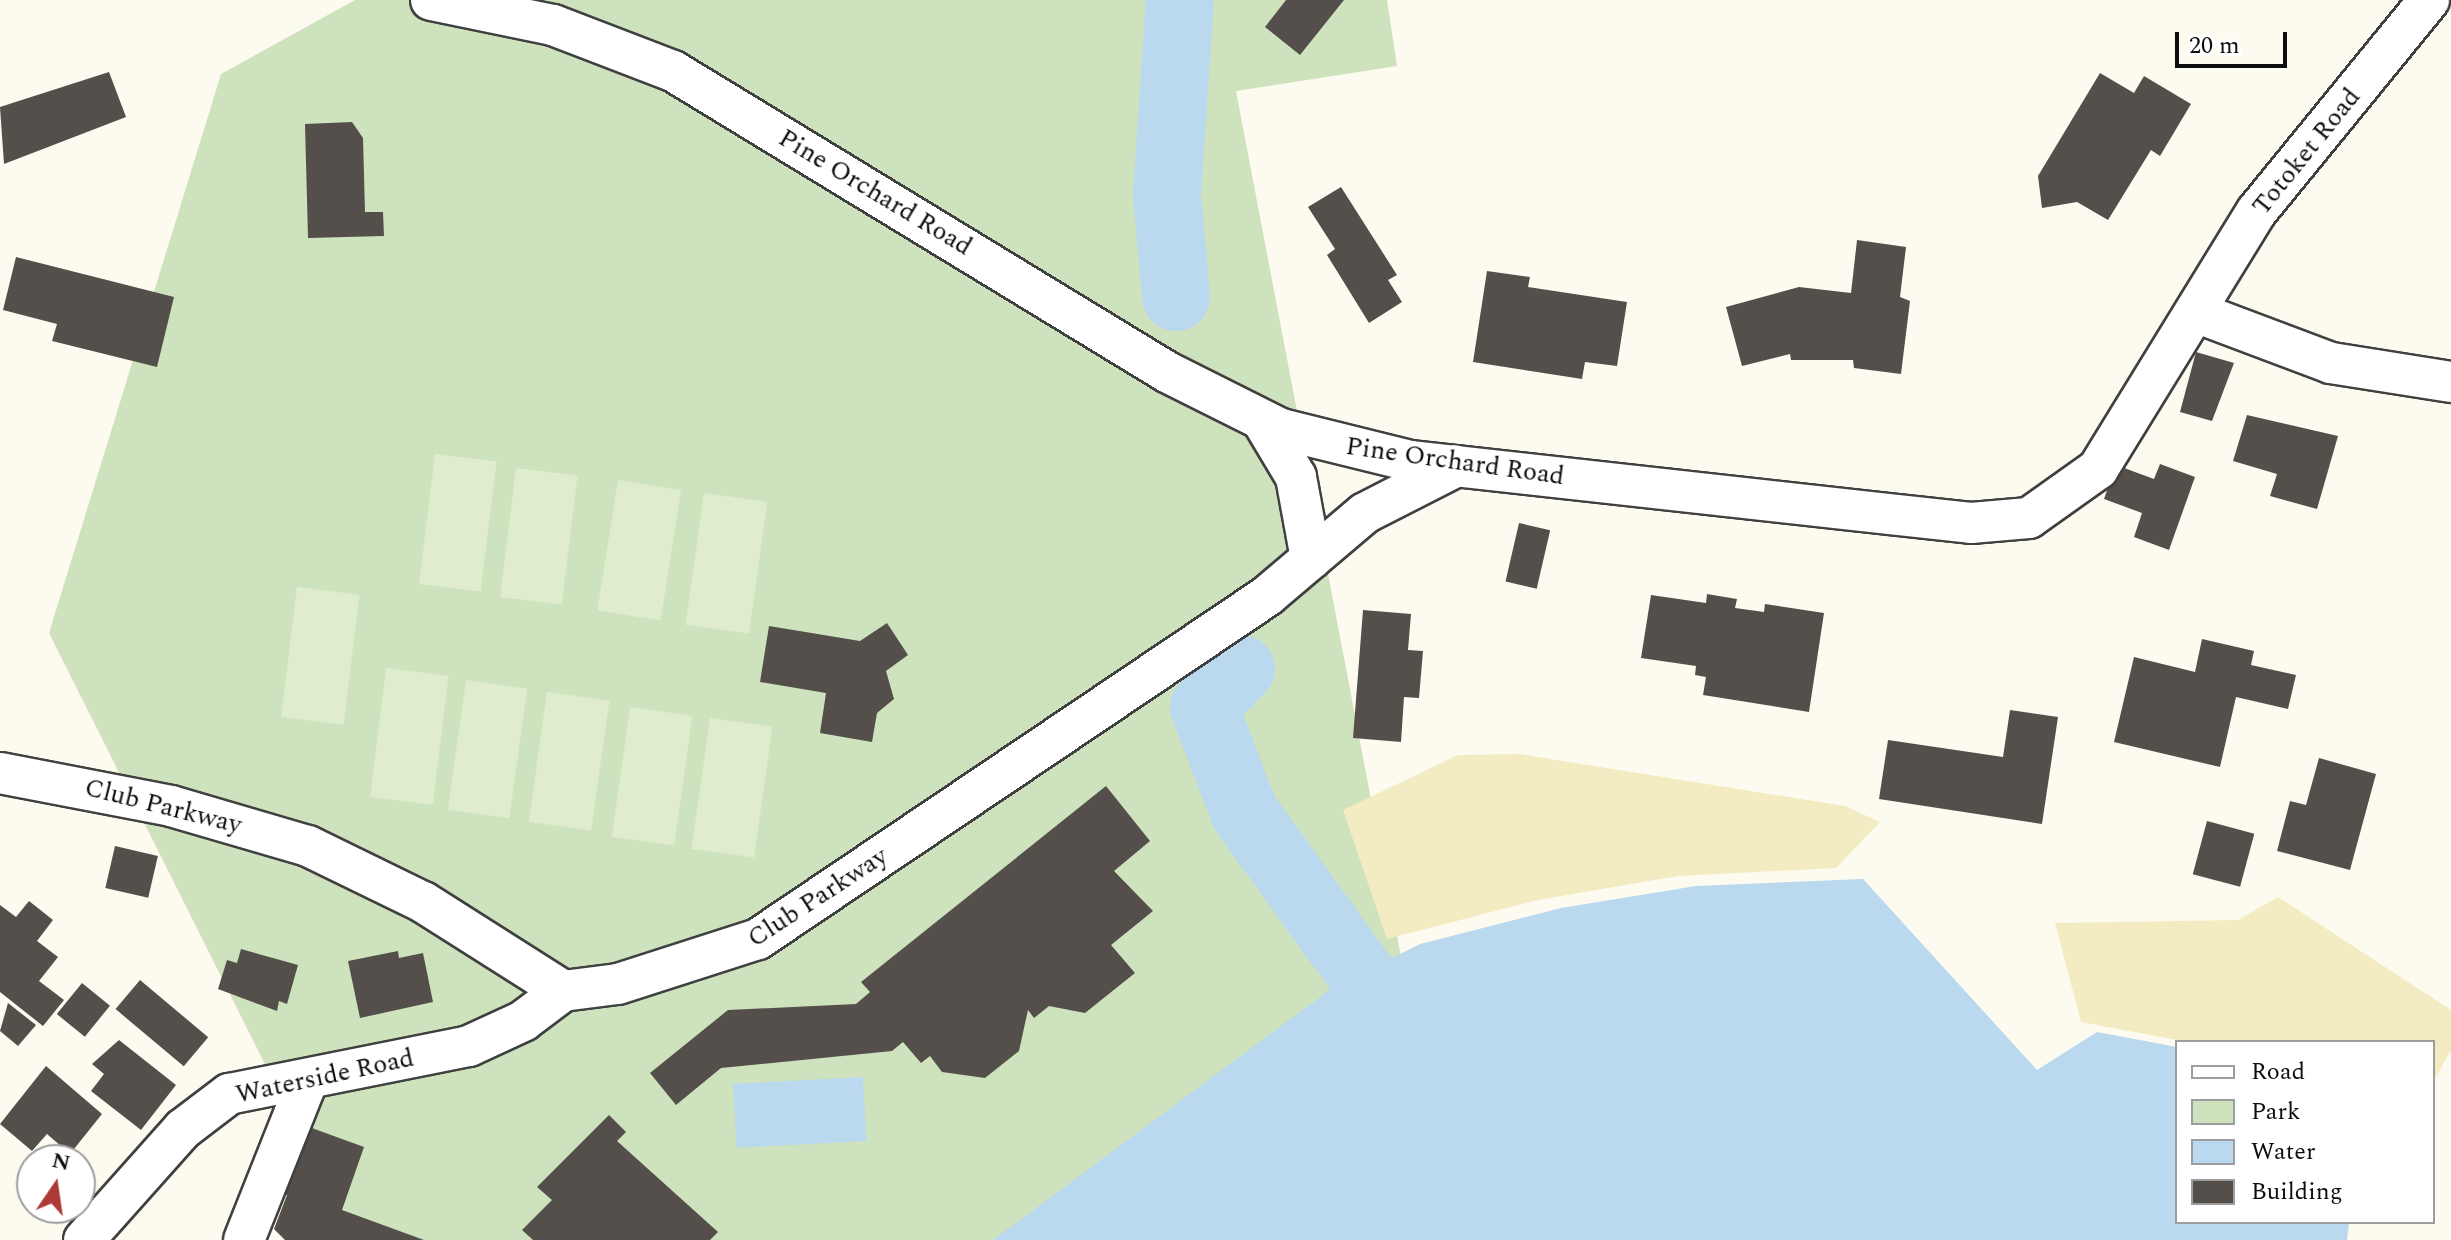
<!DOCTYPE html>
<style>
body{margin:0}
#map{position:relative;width:2451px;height:1240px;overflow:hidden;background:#fdfbef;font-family:Spectral,serif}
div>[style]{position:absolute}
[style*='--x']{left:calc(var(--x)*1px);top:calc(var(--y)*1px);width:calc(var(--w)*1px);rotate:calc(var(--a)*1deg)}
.green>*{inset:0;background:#cee3bd}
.sand>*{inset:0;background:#f3ebc1}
.pitch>*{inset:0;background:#dfeccd;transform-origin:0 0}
.water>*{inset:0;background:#bad8ee;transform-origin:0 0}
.river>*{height:68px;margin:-34px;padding:0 34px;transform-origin:34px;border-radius:34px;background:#bad8ee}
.building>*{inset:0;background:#544f4b;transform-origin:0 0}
.roads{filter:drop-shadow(2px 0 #404040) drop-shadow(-2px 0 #404040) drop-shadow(0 2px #404040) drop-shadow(0 -2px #404040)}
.minor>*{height:40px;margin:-20px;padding:0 20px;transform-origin:20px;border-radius:20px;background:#fff}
span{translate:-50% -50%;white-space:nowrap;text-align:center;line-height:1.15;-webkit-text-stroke:8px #fff;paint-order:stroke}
.street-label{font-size:26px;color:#0d0d0d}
.legend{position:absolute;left:2175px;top:1040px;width:260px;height:184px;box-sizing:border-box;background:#fff;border:2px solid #9e9e9e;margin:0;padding:10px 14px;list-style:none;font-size:24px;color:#0d0d0d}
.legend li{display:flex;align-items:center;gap:16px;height:40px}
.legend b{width:40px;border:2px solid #9e9e9e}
.north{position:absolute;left:16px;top:1144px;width:80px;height:80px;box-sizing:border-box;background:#fff;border:2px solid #9e9e9e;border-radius:50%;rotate:13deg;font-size:22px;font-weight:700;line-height:32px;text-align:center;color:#0d0d0d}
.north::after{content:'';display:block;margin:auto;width:28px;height:36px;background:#ac3837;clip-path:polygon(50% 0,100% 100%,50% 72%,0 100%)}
.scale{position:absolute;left:2175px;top:32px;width:112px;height:36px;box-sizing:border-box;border:4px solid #0d0d0d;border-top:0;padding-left:10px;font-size:24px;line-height:28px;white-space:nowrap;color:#0d0d0d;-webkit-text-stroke:6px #fff;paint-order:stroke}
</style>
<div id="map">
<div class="green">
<div style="clip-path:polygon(355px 0,1387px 0,1397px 66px,1236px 91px,1455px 1240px,353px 1240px,49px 633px,221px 74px)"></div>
</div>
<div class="sand">
<div style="clip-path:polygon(1519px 754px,1845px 806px,1880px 822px,1836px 868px,1678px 876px,1538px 900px,1387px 939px,1343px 810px,1458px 755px)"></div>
<div style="clip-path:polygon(2278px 897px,2451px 1010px,2451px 1050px,2433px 1082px,2433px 1042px,2188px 1042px,2081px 1022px,2055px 923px,2238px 920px)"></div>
</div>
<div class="pitch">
<div style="left:435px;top:454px;width:62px;height:131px;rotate:7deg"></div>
<div style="left:516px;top:468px;width:62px;height:130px;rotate:7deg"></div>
<div style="left:618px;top:480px;width:64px;height:132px;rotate:9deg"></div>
<div style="left:704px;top:493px;width:64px;height:133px;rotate:8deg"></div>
<div style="left:297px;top:587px;width:63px;height:131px;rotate:7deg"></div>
<div style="left:386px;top:668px;width:63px;height:130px;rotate:7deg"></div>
<div style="left:466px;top:680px;width:62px;height:131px;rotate:8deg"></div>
<div style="left:547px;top:692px;width:63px;height:131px;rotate:8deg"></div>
<div style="left:630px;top:707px;width:63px;height:131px;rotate:8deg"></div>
<div style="left:710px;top:718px;width:63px;height:132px;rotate:8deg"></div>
</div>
<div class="water">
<div style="clip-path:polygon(1863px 879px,2037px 1070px,2097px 1032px,2177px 1047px,2177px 1222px,2349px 1222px,2347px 1240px,993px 1240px,1331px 989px,1420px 944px,1561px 908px,1696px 886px)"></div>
<div style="left:863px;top:1077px;width:64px;height:130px;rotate:87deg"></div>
</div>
<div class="river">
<div style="--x:1176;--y:297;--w:103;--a:-95"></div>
<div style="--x:1167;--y:194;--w:194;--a:-86.2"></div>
<div style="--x:1241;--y:669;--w:53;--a:134.2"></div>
<div style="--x:1204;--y:707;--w:112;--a:69.1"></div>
<div style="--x:1244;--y:812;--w:200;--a:54.2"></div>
</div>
<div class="building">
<div style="clip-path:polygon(1286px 0,1344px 0,1300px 55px,1265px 27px)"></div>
<div style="clip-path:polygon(109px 72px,126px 117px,4px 164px,0 107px)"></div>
<div style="clip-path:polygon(2100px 73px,2134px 93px,2144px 76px,2191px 104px,2160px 156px,2151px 150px,2108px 220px,2077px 202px,2042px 208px,2038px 176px)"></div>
<div style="clip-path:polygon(352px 122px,363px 138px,365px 212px,383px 212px,384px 236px,308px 238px,305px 124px)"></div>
<div style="clip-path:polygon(1341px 187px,1397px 275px,1388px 280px,1402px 302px,1369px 323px,1327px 255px,1335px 249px,1308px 207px)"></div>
<div style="clip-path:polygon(1857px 240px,1906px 247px,1900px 297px,1910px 301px,1901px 374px,1854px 368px,1853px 360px,1791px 360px,1790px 354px,1742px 366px,1726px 307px,1799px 287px,1851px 293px)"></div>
<div style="clip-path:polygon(16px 257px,174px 297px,157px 367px,52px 341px,57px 324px,3px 310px)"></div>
<div style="clip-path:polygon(1487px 271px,1530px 277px,1528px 287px,1627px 302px,1617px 366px,1585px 362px,1582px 379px,1473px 362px)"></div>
<div style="clip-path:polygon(2196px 352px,2234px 363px,2212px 421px,2180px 412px)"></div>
<div style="clip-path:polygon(2247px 415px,2338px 436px,2317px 509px,2270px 496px,2277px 474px,2233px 461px)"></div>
<div style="clip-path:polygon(2160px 464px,2195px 477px,2169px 550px,2134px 537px,2142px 513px,2104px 499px,2116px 465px,2154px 479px)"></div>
<div style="left:1519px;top:523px;width:32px;height:60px;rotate:13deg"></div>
<div style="clip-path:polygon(1707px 594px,1737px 599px,1735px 608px,1764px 612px,1765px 604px,1824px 613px,1809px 712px,1703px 695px,1706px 677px,1695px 675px,1696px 666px,1641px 658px,1651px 595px,1706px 603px)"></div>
<div style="clip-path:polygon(1363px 610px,1411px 614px,1408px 650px,1423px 651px,1419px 698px,1404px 697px,1401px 742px,1353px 738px)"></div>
<div style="clip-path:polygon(887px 623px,908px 655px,886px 671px,894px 699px,877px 713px,872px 742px,820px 733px,826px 693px,760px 682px,769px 626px,860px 641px)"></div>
<div style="clip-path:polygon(2202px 639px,2254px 651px,2251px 665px,2296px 675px,2288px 709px,2236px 697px,2220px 767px,2114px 742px,2134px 657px,2195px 672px)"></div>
<div style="clip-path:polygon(2010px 710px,2058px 717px,2042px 824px,1879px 799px,1888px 740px,2003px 757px)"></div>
<div style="clip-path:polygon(2319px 758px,2376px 774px,2350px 870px,2277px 851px,2290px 801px,2306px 805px)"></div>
<div style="clip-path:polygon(1106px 786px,1150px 841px,1114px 871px,1153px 911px,1111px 945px,1135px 973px,1085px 1013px,1049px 1006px,1034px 1018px,1028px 1010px,1019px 1051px,985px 1078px,942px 1072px,930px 1056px,921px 1063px,903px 1042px,892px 1051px,721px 1068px,676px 1105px,650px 1073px,728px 1010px,856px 1004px,870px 992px,861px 982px)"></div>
<div style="left:2207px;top:821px;width:49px;height:55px;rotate:15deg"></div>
<div style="left:115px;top:846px;width:44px;height:43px;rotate:13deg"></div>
<div style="clip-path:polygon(29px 901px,53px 920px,37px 941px,58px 957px,39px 981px,64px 1000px,43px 1026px,0 992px,0 905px,16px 917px)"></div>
<div style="clip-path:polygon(241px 949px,298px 965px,287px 1004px,279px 1001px,277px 1011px,218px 989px,227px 960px,237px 963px)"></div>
<div style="clip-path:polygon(398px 951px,399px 958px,423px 953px,433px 1002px,360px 1018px,348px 961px)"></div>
<div style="left:140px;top:980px;width:89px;height:38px;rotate:40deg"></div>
<div style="left:82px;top:983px;width:36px;height:40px;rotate:39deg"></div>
<div style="clip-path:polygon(8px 1003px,36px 1025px,18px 1046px,0 1031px)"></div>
<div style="clip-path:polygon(119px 1040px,176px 1085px,141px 1130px,91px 1091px,104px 1074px,92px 1064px)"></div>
<div style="clip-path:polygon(46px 1066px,102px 1114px,70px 1154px,47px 1134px,32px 1151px,0 1124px)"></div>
<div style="clip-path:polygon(609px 1115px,626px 1132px,617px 1141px,718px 1232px,710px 1240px,533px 1240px,522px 1230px,552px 1200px,537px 1187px)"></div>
<div style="clip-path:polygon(298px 1123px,364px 1147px,342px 1210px,424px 1240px,285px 1240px,274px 1229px,287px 1195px,274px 1190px)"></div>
</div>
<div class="roads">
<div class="minor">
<div style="--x:431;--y:0;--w:125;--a:11.6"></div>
<div style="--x:553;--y:25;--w:129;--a:21"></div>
<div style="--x:673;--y:71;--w:578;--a:31.35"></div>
<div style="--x:1167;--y:372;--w:127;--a:26.6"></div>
<div style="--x:1281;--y:429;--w:133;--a:13.9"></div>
<div style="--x:1410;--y:461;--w:564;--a:6.31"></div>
<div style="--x:1971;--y:523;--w:58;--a:-4.9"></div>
<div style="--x:2029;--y:518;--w:85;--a:-35.4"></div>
<div style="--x:2098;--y:469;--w:303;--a:-58.4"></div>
<div style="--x:2257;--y:211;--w:272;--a:-50.8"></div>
<div style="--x:2198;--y:313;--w:142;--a:20.6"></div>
<div style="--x:2331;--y:363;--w:121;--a:9"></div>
<div style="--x:1263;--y:422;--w:64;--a:59"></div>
<div style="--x:1296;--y:477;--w:83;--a:79.6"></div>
<div style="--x:0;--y:773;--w:174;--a:10.9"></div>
<div style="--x:171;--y:806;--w:143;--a:16.3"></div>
<div style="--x:308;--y:846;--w:128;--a:26"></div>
<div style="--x:423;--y:902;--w:166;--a:32.4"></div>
<div style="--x:563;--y:991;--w:55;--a:-7.3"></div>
<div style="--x:618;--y:984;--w:147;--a:-17.8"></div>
<div style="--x:758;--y:939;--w:614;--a:-33.97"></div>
<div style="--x:1267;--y:596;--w:128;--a:-40.3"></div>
<div style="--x:1365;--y:513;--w:103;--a:-27.1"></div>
<div style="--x:84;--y:1240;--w:149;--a:-48.3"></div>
<div style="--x:183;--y:1129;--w:58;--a:-37.3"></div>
<div style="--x:229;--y:1094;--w:245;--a:-11.3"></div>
<div style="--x:469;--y:1046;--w:60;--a:-24.8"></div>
<div style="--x:523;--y:1021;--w:50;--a:-36.9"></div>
<div style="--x:244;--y:1240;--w:170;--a:-68.3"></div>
</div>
</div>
<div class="street-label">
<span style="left:2307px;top:152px;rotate:-51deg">Totoket Road</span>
<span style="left:875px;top:193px;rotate:31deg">Pine Orchard Road</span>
<span style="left:1455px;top:462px;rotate:8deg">Pine Orchard Road</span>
<span style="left:163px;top:807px;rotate:14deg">Club Parkway</span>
<span style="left:818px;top:898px;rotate:-33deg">Club Parkway</span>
<span style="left:325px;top:1077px;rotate:-12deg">Waterside Road</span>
</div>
<ul class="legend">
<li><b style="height:10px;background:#fff"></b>Road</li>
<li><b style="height:22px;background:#cee3bd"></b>Park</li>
<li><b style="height:22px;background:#bad8ee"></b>Water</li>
<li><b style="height:22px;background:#544f4b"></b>Building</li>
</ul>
<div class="north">N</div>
<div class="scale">20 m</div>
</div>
